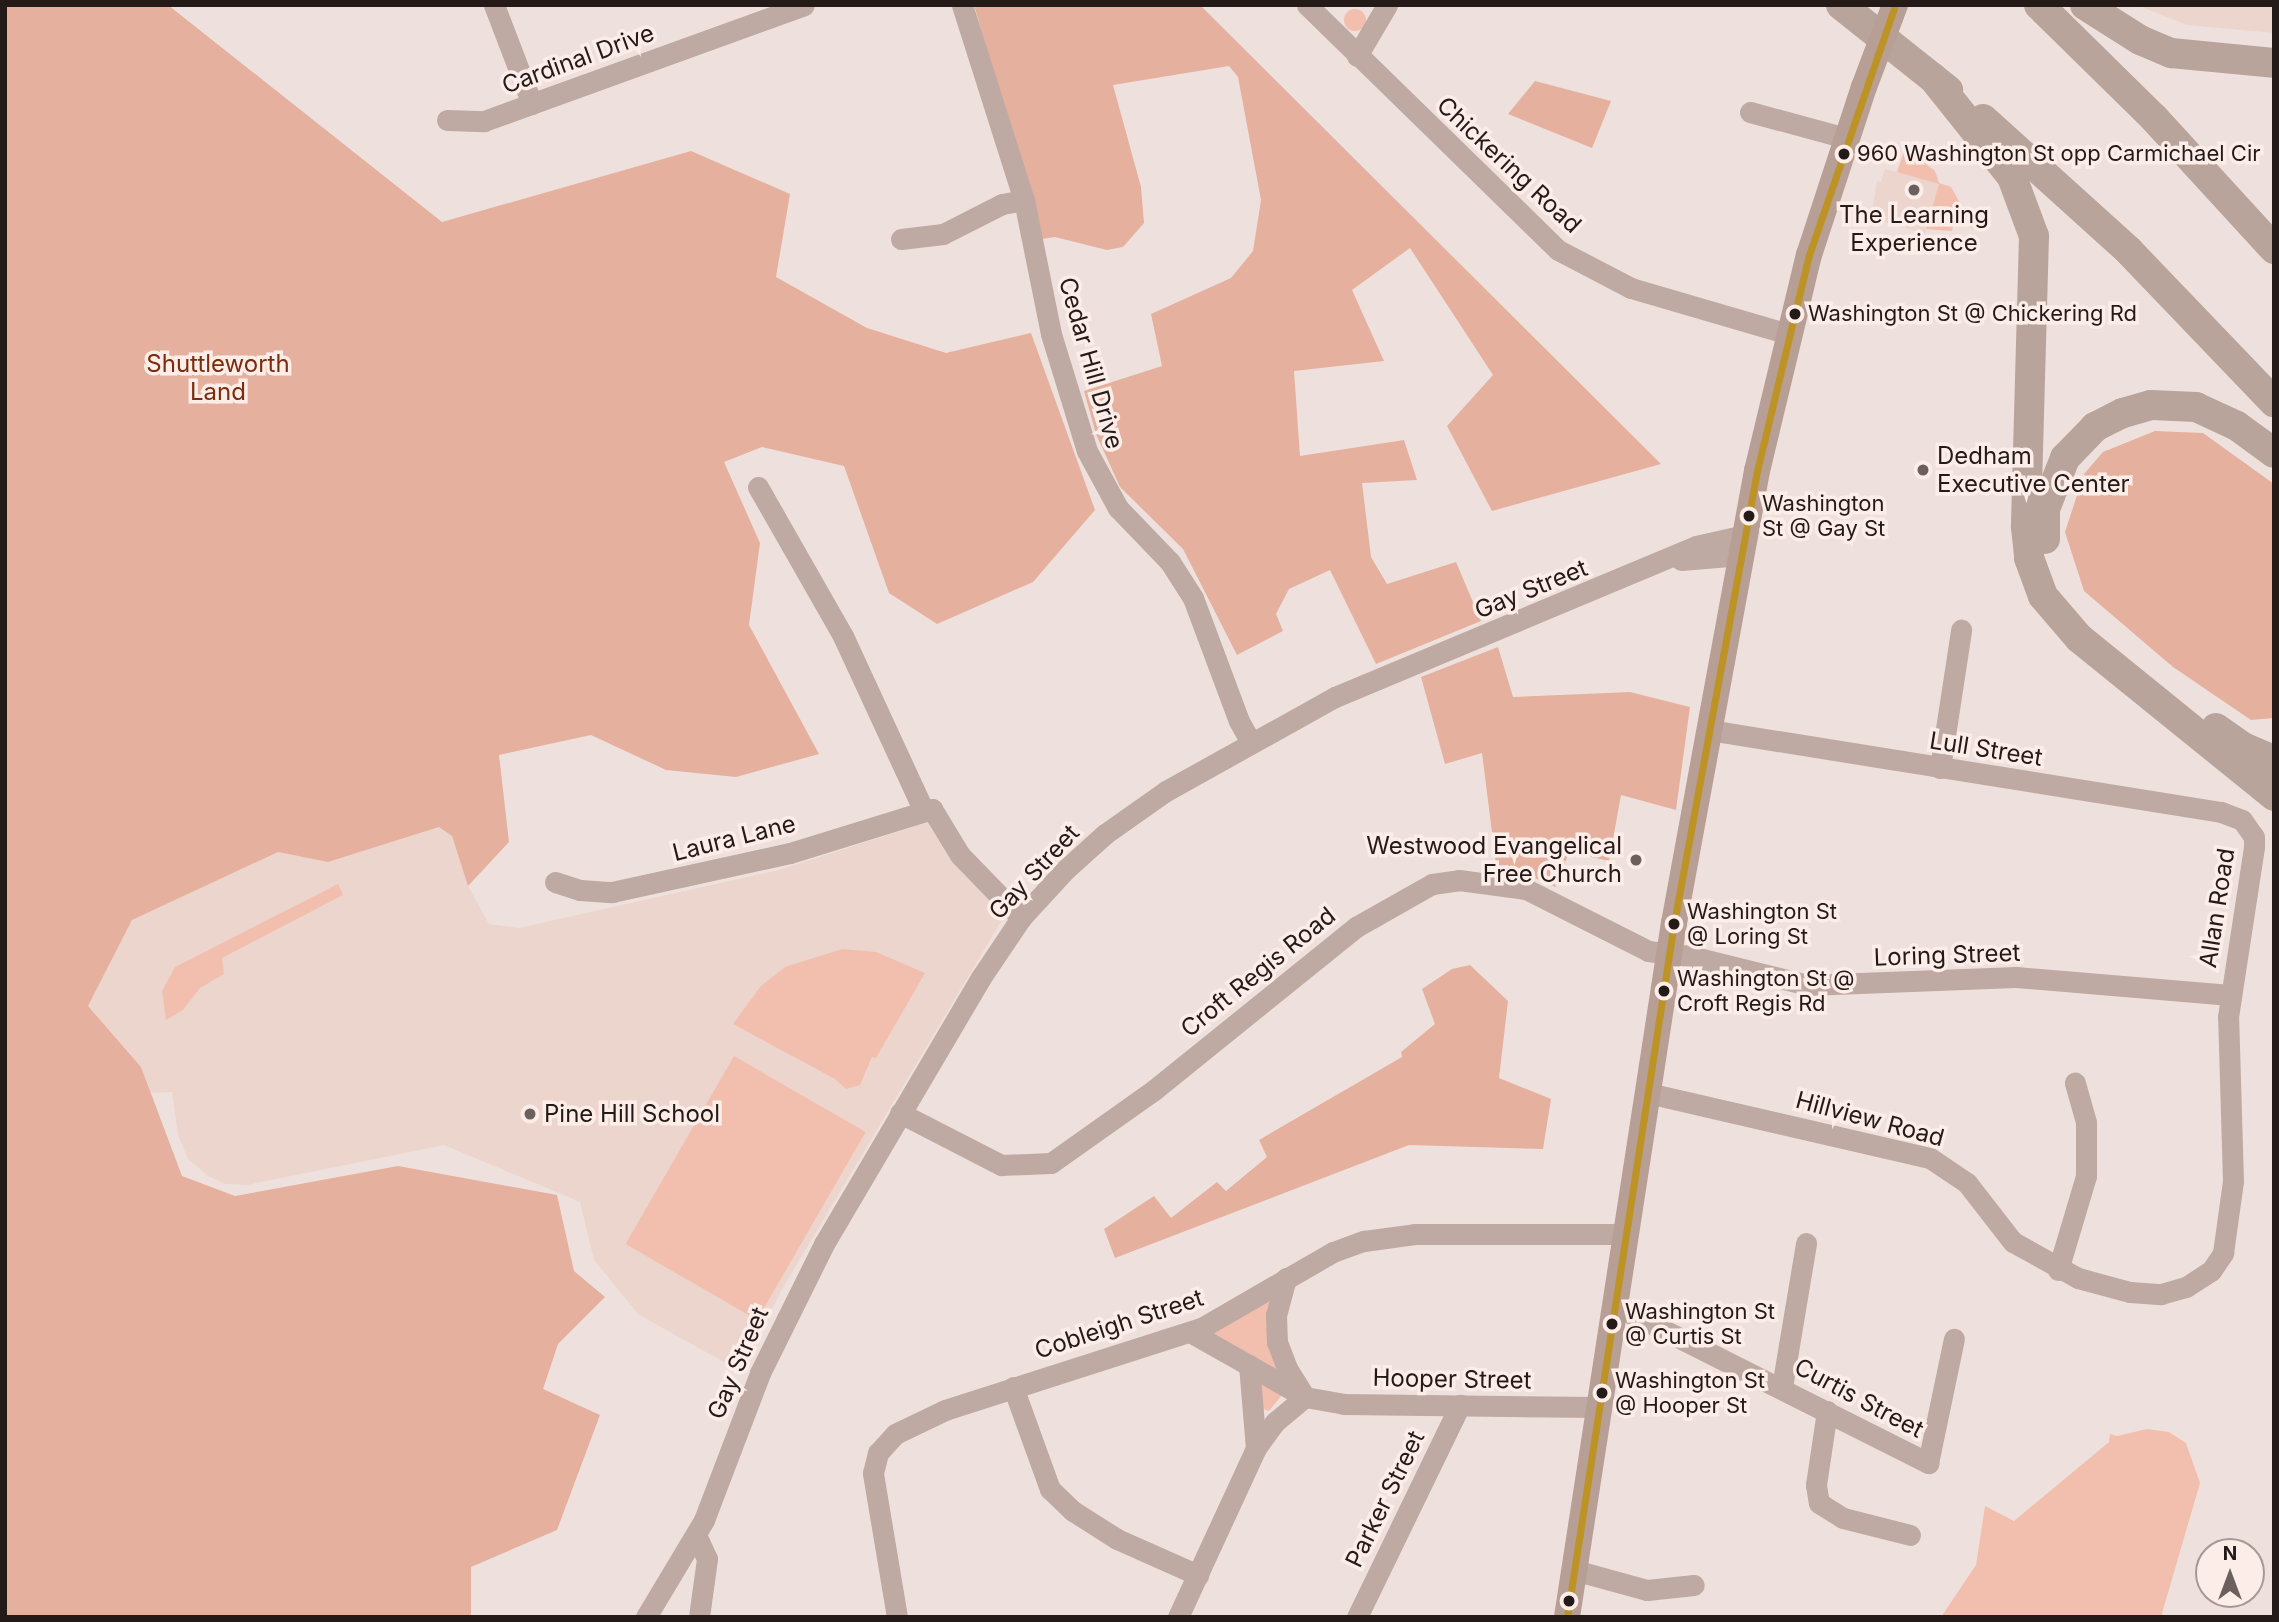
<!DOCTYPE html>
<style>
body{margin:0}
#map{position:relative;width:2279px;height:1622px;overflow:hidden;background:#eee1dd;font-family:Inter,sans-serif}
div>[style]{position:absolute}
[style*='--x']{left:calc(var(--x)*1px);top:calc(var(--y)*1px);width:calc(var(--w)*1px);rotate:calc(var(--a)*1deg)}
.built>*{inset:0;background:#ecd5cd}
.green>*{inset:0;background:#f2bfae;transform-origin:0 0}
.round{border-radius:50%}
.forest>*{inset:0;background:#e5b09d}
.minor>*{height:21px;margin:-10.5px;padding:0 10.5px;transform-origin:10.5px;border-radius:10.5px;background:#beaaa2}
.major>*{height:26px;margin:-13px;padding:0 13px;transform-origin:13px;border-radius:13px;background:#b79f96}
.highway>*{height:30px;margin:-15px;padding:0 15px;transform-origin:15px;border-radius:15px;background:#b9a49c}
.major-bridge>*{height:26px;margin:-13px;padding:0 13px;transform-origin:13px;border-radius:13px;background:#b79f96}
.bus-1>*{height:7px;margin:-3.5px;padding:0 3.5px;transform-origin:3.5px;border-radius:3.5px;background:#bd9326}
.dots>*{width:19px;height:19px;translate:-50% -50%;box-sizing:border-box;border:4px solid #fcede8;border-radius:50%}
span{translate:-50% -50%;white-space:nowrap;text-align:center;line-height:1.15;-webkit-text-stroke:7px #fcede8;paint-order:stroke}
.bus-label{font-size:22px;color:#241b18}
.left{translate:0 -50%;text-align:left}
.street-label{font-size:24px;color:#241b18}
.poi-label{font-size:24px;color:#241b18}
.right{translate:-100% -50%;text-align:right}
.park-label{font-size:24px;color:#7a2c0c}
.frame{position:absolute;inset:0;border:7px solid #241b18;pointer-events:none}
.north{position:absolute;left:2195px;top:1538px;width:70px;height:70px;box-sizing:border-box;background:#fcede8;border:2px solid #a69995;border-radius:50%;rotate:0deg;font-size:19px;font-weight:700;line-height:28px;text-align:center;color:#241b18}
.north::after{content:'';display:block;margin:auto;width:24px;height:32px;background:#6b605d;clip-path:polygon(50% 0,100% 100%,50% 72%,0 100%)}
</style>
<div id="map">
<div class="built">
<div style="clip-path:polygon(2137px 5px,2274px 5px,2274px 33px,2187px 25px)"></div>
<div style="clip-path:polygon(1905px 148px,1935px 171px,1939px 183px,1951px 187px,1974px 228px,1954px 222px,1952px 231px,1926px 229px,1925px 234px,1871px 218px,1877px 181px,1881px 182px,1885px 169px,1898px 172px)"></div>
<div style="clip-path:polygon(932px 821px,1003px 918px,781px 1291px,742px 1372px,639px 1315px,594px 1260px,580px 1202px,444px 1145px,247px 1185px,226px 1184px,208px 1176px,188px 1159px,178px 1135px,172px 1092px,151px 1093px,141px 1067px,88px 1006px,132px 920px,278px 852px,328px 862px,439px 827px,452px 836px,468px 886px,489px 924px,519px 928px,779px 870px)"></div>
</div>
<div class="green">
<div class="round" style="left:1344px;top:9px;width:22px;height:22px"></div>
<div style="clip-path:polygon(1905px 148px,1935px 171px,1939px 183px,1951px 187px,1974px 228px,1954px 222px,1952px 231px,1926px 229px,1939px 184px,1897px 172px)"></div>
<div style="clip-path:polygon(338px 884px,343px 895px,222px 958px,224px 974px,200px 988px,183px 1010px,166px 1020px,162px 991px,175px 967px)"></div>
<div style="clip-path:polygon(842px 949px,876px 952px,925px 973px,876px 1058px,872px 1057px,860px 1085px,846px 1089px,835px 1079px,733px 1024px,761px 986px,785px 967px)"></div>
<div style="left:734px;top:1056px;width:152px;height:217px;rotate:30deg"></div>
<div style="clip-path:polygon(1269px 1296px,1277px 1371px,1211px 1335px)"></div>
<div style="clip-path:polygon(1259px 1383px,1283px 1394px,1269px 1411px,1263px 1409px)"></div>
<div style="clip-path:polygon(2147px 1429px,2169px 1432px,2186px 1443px,2200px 1483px,2161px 1617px,1941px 1617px,1976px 1565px,1985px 1506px,2014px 1521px,2109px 1442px,2110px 1434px,2117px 1436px)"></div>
</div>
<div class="forest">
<div style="clip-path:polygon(5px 5px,168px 5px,442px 222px,691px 151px,790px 194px,776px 277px,867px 328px,946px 353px,1031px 333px,1095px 510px,1033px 582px,937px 624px,889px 593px,844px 466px,762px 447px,724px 462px,760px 543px,749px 625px,819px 754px,736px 777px,666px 770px,591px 735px,499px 755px,509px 842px,468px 886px,452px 836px,439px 827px,328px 862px,278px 852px,132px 920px,88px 1006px,141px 1067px,182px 1176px,235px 1196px,398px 1166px,557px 1195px,574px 1271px,605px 1297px,558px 1344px,543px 1389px,600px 1415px,557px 1530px,471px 1567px,471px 1617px,5px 1617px)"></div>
<div style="clip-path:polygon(974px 5px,1200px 5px,1661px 464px,1492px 511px,1447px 426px,1493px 375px,1410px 248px,1352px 290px,1384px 361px,1294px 371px,1300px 456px,1404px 440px,1417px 480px,1362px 483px,1371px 557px,1387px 584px,1456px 562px,1481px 621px,1376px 664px,1330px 570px,1289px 589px,1276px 614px,1283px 631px,1237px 655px,1183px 549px,1120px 487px,1096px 434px,1084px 391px,1162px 366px,1151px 314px,1231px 278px,1253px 251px,1261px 200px,1238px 77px,1229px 66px,1113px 85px,1141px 187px,1144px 223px,1123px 247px,1107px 250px,1055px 237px,1042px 239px)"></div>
<div style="clip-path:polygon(1535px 81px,1611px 101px,1592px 148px,1508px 114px)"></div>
<div style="clip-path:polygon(2155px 431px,2203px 433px,2274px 484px,2274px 718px,2251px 720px,2173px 667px,2084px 591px,2065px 532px,2084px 474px,2103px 452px)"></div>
<div style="clip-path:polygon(1498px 647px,1513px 697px,1630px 692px,1690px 707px,1676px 810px,1621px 795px,1609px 861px,1569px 852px,1556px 887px,1530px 876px,1497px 872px,1482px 753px,1445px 764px,1421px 677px)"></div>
<div style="clip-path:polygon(1470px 965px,1508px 1001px,1499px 1078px,1551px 1099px,1543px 1149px,1409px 1145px,1115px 1258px,1104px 1229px,1154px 1196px,1171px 1218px,1217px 1182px,1226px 1191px,1267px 1157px,1259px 1140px,1402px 1057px,1401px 1052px,1435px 1024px,1422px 989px,1452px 969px)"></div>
</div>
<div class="minor">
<div style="--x:494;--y:5;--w:106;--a:69"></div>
<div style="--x:962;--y:5;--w:205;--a:72.4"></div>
<div style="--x:1024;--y:200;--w:137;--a:78.6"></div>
<div style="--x:1051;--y:334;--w:122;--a:72.9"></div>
<div style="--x:1087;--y:451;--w:65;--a:61.5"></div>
<div style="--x:1118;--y:508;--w:75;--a:46.1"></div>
<div style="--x:1170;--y:562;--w:43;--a:57.4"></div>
<div style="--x:1193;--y:598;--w:131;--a:69.5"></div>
<div style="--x:1239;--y:721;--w:23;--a:61"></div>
<div style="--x:1307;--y:5;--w:351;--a:44.3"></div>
<div style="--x:1558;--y:250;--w:82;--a:27.5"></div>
<div style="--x:1631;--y:288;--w:164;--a:16.3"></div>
<div style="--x:1357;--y:56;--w:59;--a:-59.5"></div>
<div style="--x:1750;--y:112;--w:99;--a:15.2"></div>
<div style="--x:447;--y:120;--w:37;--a:2"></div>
<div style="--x:484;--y:121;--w:340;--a:-19.9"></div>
<div style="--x:901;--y:239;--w:42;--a:-6.8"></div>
<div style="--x:943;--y:234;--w:66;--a:-27"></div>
<div style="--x:1002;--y:204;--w:22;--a:-10"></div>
<div style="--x:758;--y:487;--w:172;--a:60.3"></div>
<div style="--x:843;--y:636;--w:191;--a:65.2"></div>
<div style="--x:1681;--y:560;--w:60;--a:-4.8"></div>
<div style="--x:1940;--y:768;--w:140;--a:-81.3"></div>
<div style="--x:555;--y:882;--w:26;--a:18"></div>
<div style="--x:580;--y:890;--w:32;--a:4"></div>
<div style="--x:612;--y:892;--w:182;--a:-12.4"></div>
<div style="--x:790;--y:853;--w:149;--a:-17.2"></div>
<div style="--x:932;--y:809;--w:54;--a:58.7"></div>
<div style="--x:960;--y:855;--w:88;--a:45.9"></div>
<div style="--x:1648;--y:1093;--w:289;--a:13"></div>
<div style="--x:1930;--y:1158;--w:45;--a:34"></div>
<div style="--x:1967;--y:1183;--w:75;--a:52.1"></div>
<div style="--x:2013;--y:1242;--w:74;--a:29"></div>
<div style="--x:2078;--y:1278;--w:54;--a:15.1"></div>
<div style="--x:2130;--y:1292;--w:31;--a:4"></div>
<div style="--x:2161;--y:1294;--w:26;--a:-16"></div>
<div style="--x:2186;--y:1287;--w:30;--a:-33"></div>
<div style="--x:2211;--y:1271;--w:22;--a:-56"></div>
<div style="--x:2223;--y:1253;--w:73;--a:-82.1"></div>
<div style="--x:2233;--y:1181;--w:164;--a:-91.7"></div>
<div style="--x:2228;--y:1017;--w:172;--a:-81.3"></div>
<div style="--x:2254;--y:847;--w:10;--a:-90"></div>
<div style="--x:2254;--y:837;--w:21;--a:-125"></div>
<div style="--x:2242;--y:820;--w:22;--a:-159"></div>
<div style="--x:2221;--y:812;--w:519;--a:-170.9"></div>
<div style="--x:900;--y:1113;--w:114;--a:27.2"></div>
<div style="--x:1001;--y:1165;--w:50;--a:-2.3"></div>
<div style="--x:1051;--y:1163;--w:126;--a:-35.3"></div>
<div style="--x:1154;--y:1090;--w:260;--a:-38.9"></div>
<div style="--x:1356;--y:927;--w:87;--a:-29.5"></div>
<div style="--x:1432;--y:884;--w:27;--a:-8"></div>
<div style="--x:1459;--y:880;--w:68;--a:7.7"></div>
<div style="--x:1526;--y:889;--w:137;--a:26.9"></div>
<div style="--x:1648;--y:951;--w:42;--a:6.8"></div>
<div style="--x:1690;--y:956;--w:122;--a:13.8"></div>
<div style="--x:1808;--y:985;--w:208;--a:-2.2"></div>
<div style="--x:2016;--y:977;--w:215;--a:4.8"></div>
<div style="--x:2058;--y:1270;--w:98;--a:-73.4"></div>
<div style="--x:2086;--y:1176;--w:54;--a:-90"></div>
<div style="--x:2086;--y:1122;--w:41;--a:-105.8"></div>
<div style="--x:1286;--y:1278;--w:38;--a:105"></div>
<div style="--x:1276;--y:1315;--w:27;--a:88"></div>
<div style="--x:1277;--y:1342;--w:30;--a:69"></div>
<div style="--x:1288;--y:1370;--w:32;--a:58"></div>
<div style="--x:1305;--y:1397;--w:39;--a:10"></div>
<div style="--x:1343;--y:1404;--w:255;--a:0.7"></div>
<div style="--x:1614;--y:1305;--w:352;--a:26.7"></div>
<div style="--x:1928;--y:1463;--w:127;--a:-78.2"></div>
<div style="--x:1249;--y:1365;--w:83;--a:85.2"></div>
<div style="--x:1013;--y:1387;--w:109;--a:70.1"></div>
<div style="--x:1050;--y:1489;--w:32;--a:44"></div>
<div style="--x:1073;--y:1511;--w:52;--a:32.5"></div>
<div style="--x:1117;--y:1539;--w:89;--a:24"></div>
<div style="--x:1782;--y:1387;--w:146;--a:-80.5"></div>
<div style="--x:1827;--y:1411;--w:75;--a:98.5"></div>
<div style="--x:1816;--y:1485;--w:18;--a:81"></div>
<div style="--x:1819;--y:1503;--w:28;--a:32"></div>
<div style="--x:1843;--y:1518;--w:69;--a:14.2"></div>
<div style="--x:696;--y:1535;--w:26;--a:65"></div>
<div style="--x:707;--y:1559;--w:59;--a:97.9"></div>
<div style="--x:1574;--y:1570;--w:76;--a:15.3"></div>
<div style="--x:1647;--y:1590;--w:47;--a:-6.1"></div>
<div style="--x:646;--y:1617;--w:113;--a:-59.1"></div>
<div style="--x:704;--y:1520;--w:157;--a:-69.1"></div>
<div style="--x:760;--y:1373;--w:144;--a:-63.6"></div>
<div style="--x:824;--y:1244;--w:308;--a:-59.5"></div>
<div style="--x:980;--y:979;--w:73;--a:-56.1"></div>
<div style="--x:1021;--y:918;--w:65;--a:-47.5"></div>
<div style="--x:1065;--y:870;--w:54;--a:-42"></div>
<div style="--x:1105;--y:834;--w:75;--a:-35.2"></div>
<div style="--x:1166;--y:791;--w:193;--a:-29.1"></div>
<div style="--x:1335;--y:697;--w:391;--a:-22.7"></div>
<div style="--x:1696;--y:546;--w:50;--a:-12.7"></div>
<div style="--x:897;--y:1617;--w:146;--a:-99.5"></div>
<div style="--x:873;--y:1473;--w:21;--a:-76"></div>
<div style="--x:878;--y:1453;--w:25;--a:-48"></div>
<div style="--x:895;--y:1434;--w:55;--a:-25.6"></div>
<div style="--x:945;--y:1410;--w:271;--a:-17.8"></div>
<div style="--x:1203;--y:1327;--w:150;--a:-30"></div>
<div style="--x:1333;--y:1252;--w:33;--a:-20"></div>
<div style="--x:1364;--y:1241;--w:51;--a:-7.8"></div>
<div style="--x:1415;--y:1234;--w:211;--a:0"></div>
<div style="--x:1178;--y:1617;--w:186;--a:-65.2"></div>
<div style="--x:1256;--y:1448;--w:32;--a:-54"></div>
<div style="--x:1275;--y:1422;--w:39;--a:-40"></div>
<div style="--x:1305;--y:1397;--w:132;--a:-150.5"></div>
<div style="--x:1357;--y:1617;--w:236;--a:-64.1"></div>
</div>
<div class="major">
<div style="--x:1567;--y:1617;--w:702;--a:-81.24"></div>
<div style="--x:1674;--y:923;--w:460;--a:-79.6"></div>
<div style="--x:1757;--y:471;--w:222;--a:-76.5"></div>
<div style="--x:1809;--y:255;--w:177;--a:-71.9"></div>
</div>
<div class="highway">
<div style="--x:1841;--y:5;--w:137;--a:38.5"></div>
<div style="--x:2039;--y:5;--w:161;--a:44.5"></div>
<div style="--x:2154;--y:118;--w:178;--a:47.5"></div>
<div style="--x:2085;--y:5;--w:65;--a:32.5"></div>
<div style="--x:2140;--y:40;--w:34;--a:23"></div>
<div style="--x:2171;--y:53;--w:103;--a:5.5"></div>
<div style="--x:1933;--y:78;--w:127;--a:51.4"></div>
<div style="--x:2012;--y:177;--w:63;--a:69.6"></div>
<div style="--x:2034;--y:236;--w:291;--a:91.6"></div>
<div style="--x:2026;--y:527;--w:31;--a:84"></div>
<div style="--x:2029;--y:558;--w:40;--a:69.8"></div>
<div style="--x:2043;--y:596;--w:55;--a:49.4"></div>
<div style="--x:2079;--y:638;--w:251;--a:39"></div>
<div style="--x:1983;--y:119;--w:195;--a:42.1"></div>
<div style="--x:2128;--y:250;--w:211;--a:46.2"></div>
<div style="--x:2045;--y:539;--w:30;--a:-90"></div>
<div style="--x:2045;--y:509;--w:55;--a:-68.6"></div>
<div style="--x:2065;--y:458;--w:43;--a:-45.9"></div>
<div style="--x:2095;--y:427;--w:31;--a:-27"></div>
<div style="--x:2123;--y:413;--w:29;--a:-16"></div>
<div style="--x:2151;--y:405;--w:45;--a:2.5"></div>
<div style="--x:2196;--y:407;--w:45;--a:24.9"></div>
<div style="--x:2237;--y:426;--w:46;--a:36.1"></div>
<div style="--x:2216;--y:728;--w:33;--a:35"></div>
<div style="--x:2243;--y:747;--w:34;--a:23"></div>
</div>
<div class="major-bridge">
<div style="--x:1864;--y:87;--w:88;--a:-69.3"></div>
</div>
<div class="bus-1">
<div style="--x:1567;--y:1617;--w:702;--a:-81.24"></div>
<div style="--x:1674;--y:923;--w:460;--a:-79.6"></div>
<div style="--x:1757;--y:471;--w:222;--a:-76.5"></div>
<div style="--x:1809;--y:255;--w:264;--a:-71"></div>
</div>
<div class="dots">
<div style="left:1844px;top:154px;background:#241b18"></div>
<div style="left:1914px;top:190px;background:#6b605d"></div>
<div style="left:1795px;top:314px;background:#241b18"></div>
<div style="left:1923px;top:470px;background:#6b605d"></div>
<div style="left:1749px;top:516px;background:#241b18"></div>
<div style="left:1636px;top:860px;background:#6b605d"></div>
<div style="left:1674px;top:924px;background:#241b18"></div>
<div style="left:1664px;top:991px;background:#241b18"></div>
<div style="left:530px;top:1114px;background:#6b605d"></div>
<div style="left:1612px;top:1324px;background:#241b18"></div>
<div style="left:1602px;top:1393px;background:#241b18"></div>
<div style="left:1569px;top:1601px;background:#241b18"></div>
</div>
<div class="bus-label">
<span class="left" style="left:1857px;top:154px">960 Washington St opp Carmichael Cir</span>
<span class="left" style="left:1808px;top:314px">Washington St @ Chickering Rd</span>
<span class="left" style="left:1762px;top:516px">Washington<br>St @ Gay St</span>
<span class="left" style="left:1687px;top:924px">Washington St<br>@ Loring St</span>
<span class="left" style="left:1677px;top:991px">Washington St @<br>Croft Regis Rd</span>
<span class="left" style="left:1625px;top:1324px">Washington St<br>@ Curtis St</span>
<span class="left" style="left:1615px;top:1393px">Washington St<br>@ Hooper St</span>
</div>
<div class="street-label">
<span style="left:578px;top:59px;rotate:-20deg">Cardinal Drive</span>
<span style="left:1509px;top:165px;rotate:43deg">Chickering Road</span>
<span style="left:1091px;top:363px;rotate:74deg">Cedar Hill Drive</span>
<span style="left:1531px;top:589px;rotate:-22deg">Gay Street</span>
<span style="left:1986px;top:749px;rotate:9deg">Lull Street</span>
<span style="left:734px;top:838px;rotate:-14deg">Laura Lane</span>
<span style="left:1034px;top:872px;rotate:-47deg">Gay Street</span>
<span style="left:2217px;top:908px;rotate:-81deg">Allan Road</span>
<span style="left:1947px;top:955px;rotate:-2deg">Loring Street</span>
<span style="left:1258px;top:972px;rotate:-39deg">Croft Regis Road</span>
<span style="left:1870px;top:1119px;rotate:15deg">Hillview Road</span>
<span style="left:1119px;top:1324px;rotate:-18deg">Cobleigh Street</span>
<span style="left:738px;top:1363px;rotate:-67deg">Gay Street</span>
<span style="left:1452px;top:1379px;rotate:1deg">Hooper Street</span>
<span style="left:1859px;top:1398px;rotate:28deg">Curtis Street</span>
<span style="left:1385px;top:1499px;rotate:-64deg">Parker Street</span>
</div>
<div class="poi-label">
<span style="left:1914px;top:229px">The Learning<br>Experience</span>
<span class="left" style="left:1937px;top:470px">Dedham<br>Executive Center</span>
<span class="right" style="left:1622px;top:860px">Westwood Evangelical<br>Free Church</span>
<span class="left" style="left:544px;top:1114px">Pine Hill School</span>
</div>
<div class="park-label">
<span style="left:218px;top:378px">Shuttleworth<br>Land</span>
</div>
<div class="frame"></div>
<div class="north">N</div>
</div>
